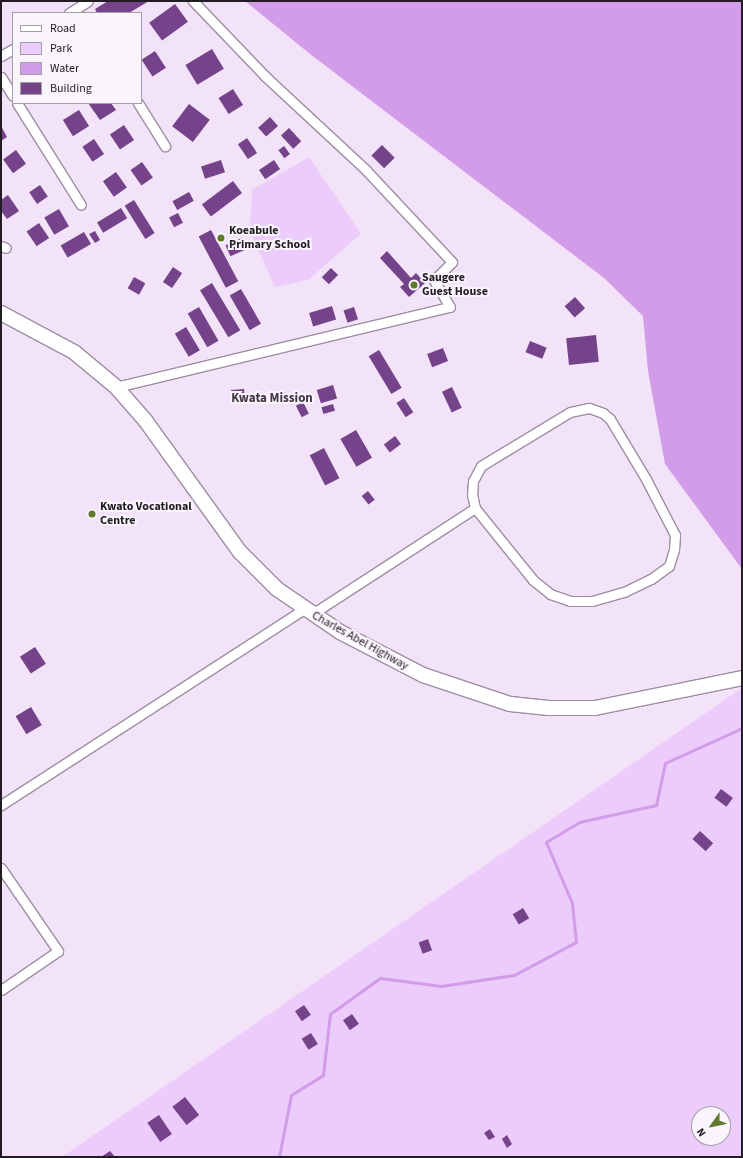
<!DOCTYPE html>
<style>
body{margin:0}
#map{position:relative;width:743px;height:1158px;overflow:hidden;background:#f3e3f9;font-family:"Source Sans 3",sans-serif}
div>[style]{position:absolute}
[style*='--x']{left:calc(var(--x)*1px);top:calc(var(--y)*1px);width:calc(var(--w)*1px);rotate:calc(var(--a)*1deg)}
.green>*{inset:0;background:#ecccfa}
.water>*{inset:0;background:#d39ce9}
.stream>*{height:3px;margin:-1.5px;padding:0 1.5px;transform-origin:1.5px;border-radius:1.5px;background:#d39ce9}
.building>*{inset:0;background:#754389;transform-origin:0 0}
.roads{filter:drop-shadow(1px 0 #9d8ea3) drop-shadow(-1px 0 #9d8ea3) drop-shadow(0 1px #9d8ea3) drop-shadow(0 -1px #9d8ea3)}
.street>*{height:9px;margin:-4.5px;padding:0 4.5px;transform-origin:4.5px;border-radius:4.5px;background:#fff}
.primary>*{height:14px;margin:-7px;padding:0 7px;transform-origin:7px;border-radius:7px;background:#fff}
.dots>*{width:11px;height:11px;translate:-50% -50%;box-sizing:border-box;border:2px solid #faf4fd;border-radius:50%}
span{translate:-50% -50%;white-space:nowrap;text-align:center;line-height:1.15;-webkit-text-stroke:4px #faf4fd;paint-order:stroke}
.poi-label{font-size:12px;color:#221c24;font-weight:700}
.left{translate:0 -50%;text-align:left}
.street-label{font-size:12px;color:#221c24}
.neighbourhood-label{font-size:13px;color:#443749;font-weight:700}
.frame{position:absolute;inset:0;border:2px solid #221c24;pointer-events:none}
.legend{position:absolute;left:12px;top:12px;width:130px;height:92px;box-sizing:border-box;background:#faf4fd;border:1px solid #a49ea6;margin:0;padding:5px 7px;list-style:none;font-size:12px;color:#221c24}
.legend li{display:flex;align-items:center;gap:8px;height:20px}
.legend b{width:20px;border:1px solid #a49ea6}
.north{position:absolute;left:691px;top:1106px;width:40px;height:40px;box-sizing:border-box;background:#faf4fd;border:1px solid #a49ea6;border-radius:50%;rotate:237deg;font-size:11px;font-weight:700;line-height:16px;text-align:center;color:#221c24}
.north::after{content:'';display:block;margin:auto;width:14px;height:18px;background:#61792c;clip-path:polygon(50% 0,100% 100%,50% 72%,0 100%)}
</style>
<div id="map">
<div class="green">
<div style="clip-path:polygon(309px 157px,361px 234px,308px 280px,275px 287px,250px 232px,252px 190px)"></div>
<div style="clip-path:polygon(evenodd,742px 688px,742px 1157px,62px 1157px,742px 688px,699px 1114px,723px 1114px,723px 1138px,699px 1138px,699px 1114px)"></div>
</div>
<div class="water">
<div style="clip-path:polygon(245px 1px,742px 1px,742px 569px,665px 464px,648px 371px,643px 316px,604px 278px,310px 54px)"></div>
</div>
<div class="stream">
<div style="--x:279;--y:1157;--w:63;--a:-79"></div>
<div style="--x:291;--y:1095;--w:38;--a:-32"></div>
<div style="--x:323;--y:1075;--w:61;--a:-83.5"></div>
<div style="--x:330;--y:1014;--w:62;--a:-35.8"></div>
<div style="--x:380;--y:978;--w:62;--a:7.5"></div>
<div style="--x:441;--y:986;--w:74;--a:-8.6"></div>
<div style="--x:514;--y:975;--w:70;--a:-28"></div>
<div style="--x:576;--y:942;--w:39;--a:-96"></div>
<div style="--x:572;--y:903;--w:66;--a:-113.1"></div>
<div style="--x:546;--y:842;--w:39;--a:-31"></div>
<div style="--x:579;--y:822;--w:79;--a:-12.4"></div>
<div style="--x:656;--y:805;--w:43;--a:-77.9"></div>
<div style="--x:665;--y:763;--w:85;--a:-24.4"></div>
</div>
<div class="building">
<div style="clip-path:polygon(108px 1px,149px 1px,129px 13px,97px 13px,95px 9px)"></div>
<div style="left:175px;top:4px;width:22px;height:32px;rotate:54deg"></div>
<div style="left:212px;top:49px;width:23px;height:31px;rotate:59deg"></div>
<div style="left:155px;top:51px;width:20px;height:16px;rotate:57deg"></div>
<div style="left:233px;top:89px;width:19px;height:17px;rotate:58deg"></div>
<div style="clip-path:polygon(88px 103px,111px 103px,116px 110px,100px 120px)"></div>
<div style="left:189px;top:104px;width:26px;height:28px;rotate:37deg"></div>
<div style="left:79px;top:110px;width:19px;height:19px;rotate:58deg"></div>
<div style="left:270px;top:117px;width:12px;height:16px;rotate:48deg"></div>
<div style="left:124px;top:125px;width:18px;height:17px;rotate:56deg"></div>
<div style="clip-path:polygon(1px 126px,7px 137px,1px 141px)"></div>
<div style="left:289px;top:128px;width:18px;height:11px;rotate:47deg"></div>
<div style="left:247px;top:138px;width:18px;height:11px;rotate:56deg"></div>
<div style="left:94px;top:139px;width:18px;height:14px;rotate:56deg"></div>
<div style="left:382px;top:145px;width:18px;height:15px;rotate:45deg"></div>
<div style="left:284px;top:146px;width:10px;height:7px;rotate:53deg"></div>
<div style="left:16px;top:150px;width:17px;height:16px;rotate:54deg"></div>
<div style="left:221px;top:160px;width:13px;height:21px;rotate:72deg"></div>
<div style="left:274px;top:160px;width:11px;height:18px;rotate:56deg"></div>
<div style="left:142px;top:162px;width:19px;height:14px;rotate:55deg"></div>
<div style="left:116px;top:172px;width:19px;height:16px;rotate:55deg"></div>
<div style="left:233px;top:181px;width:15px;height:39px;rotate:53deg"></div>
<div style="left:40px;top:185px;width:14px;height:13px;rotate:56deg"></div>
<div style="left:189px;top:192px;width:10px;height:19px;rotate:61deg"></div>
<div style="clip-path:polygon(8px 195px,19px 211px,7px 219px,1px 211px,1px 200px)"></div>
<div style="left:134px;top:200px;width:39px;height:11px;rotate:58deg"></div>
<div style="left:121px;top:208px;width:12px;height:28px;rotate:59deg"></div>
<div style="left:59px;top:209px;width:20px;height:17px;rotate:60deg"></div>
<div style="left:178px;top:213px;width:11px;height:10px;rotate:63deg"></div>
<div style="left:39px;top:223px;width:18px;height:15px;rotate:56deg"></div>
<div style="left:211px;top:230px;width:58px;height:14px;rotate:62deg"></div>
<div style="clip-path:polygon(95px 231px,100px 240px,95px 243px,89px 234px)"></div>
<div style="left:84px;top:232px;width:14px;height:27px;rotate:60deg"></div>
<div style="left:242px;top:238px;width:12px;height:18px;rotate:66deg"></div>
<div style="clip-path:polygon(387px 251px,411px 278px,416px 273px,425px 283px,409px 297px,400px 287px,404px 284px,380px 258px)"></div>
<div style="left:173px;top:267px;width:11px;height:18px;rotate:34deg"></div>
<div style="left:331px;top:268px;width:10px;height:13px;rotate:45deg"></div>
<div style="left:134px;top:277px;width:13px;height:13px;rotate:29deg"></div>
<div style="left:212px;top:283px;width:55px;height:14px;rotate:59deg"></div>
<div style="left:241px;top:289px;width:40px;height:13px;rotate:60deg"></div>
<div style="left:575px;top:297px;width:15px;height:14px;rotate:48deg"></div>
<div style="left:332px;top:306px;width:14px;height:24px;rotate:73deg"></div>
<div style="left:199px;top:307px;width:39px;height:13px;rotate:60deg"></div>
<div style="left:354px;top:307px;width:13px;height:11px;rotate:72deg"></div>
<div style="left:186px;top:327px;width:27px;height:13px;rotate:59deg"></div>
<div style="left:596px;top:335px;width:27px;height:30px;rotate:84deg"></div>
<div style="left:530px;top:341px;width:18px;height:12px;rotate:22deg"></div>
<div style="left:443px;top:348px;width:14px;height:17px;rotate:69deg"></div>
<div style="left:379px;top:350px;width:44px;height:12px;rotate:59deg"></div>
<div style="left:333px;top:385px;width:14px;height:17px;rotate:73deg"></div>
<div style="left:452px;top:387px;width:23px;height:11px;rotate:65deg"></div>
<div style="clip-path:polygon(244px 389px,245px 399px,233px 401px,231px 390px)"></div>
<div style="left:404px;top:398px;width:17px;height:9px;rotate:57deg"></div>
<div style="left:303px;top:402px;width:13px;height:8px;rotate:63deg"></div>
<div style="left:333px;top:404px;width:7px;height:12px;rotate:74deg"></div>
<div style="left:356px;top:430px;width:32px;height:18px;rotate:60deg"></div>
<div style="left:395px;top:436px;width:10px;height:14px;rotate:53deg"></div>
<div style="left:324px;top:448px;width:34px;height:16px;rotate:63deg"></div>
<div style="left:368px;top:491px;width:11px;height:8px;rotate:52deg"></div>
<div style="left:35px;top:647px;width:20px;height:18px;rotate:57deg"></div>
<div style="left:31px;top:707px;width:21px;height:18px;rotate:59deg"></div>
<div style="left:721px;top:789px;width:15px;height:11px;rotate:37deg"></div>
<div style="left:700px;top:831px;width:18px;height:11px;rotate:43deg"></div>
<div style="left:523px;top:908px;width:12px;height:12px;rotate:59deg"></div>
<div style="left:428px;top:939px;width:12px;height:10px;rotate:70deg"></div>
<div style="left:304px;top:1005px;width:12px;height:11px;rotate:55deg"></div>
<div style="left:352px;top:1014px;width:12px;height:11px;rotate:55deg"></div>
<div style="left:311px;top:1033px;width:13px;height:11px;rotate:58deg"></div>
<div style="left:185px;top:1097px;width:23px;height:16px;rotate:52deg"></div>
<div style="left:159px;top:1115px;width:23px;height:14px;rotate:56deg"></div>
<div style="clip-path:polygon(490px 1129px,495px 1137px,489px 1140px,484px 1133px)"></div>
<div style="clip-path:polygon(507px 1135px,512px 1144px,507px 1148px,502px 1139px)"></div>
<div style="clip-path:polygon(110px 1151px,115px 1157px,101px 1157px)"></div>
</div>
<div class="roads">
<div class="street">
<div style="--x:69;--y:13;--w:22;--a:-32"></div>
<div style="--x:1;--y:56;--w:14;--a:-30"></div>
<div style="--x:1;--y:77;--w:22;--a:58"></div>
<div style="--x:17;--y:103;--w:120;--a:57.9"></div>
<div style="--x:138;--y:103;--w:51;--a:57.9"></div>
<div style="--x:1;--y:246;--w:5;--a:22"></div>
<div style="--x:116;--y:387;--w:343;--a:-13.5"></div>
<div style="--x:450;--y:307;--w:31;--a:-121"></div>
<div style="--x:434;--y:280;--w:25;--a:-45"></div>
<div style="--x:452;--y:262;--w:126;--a:-133.1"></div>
<div style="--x:366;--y:170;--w:138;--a:-137.1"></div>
<div style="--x:265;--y:76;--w:104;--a:-133.8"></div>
<div style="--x:312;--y:614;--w:194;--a:-33"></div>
<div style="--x:475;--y:508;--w:92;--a:51.1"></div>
<div style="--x:533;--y:580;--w:22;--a:39"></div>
<div style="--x:550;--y:594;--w:21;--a:19"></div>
<div style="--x:570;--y:601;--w:22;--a:0"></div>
<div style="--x:592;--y:601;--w:33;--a:-16"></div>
<div style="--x:624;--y:592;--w:30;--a:-26"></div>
<div style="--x:651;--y:579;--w:22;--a:-36"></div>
<div style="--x:669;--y:566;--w:17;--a:-73"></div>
<div style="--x:674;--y:550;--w:15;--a:-86"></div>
<div style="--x:675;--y:535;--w:63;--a:-117.4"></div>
<div style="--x:646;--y:479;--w:70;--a:-121"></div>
<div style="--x:610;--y:419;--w:9;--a:-139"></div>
<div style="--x:603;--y:413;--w:15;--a:-160"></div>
<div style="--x:589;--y:408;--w:19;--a:168"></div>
<div style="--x:570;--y:412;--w:104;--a:148.8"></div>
<div style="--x:481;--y:466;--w:17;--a:118"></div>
<div style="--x:473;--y:481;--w:13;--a:94"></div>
<div style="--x:472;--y:494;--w:14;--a:78"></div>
<div style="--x:1;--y:805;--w:361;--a:-32.9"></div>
<div style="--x:1;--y:868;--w:101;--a:55.5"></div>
<div style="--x:58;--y:951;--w:69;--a:145.6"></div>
</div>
<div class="primary">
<div style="--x:1;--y:313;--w:83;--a:28.1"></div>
<div style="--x:74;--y:352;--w:55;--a:39.8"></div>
<div style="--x:116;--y:387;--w:44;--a:48.7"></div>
<div style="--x:145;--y:420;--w:163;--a:54.3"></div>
<div style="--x:240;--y:552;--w:52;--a:45"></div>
<div style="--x:277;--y:589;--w:76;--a:34.3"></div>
<div style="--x:340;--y:632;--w:93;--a:27.4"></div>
<div style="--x:423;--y:675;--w:92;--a:18.4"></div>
<div style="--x:510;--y:704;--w:39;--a:6"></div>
<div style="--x:549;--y:708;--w:46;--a:0"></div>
<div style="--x:595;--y:708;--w:150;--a:-11.5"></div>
</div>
</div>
<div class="dots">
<div style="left:221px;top:238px;background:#61792c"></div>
<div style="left:414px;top:285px;background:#61792c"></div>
<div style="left:92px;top:514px;background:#61792c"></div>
</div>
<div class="poi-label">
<span class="left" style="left:229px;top:238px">Koeabule<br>Primary School</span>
<span class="left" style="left:422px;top:285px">Saugere<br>Guest House</span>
<span class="left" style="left:100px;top:514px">Kwato Vocational<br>Centre</span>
</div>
<div class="street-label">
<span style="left:360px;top:641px;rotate:29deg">Charles Abel Highway</span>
</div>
<div class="neighbourhood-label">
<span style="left:272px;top:398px">Kwata Mission</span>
</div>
<div class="frame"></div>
<ul class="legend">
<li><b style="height:5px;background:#fff"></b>Road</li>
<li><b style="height:11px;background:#ecccfa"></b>Park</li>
<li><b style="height:11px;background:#d39ce9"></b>Water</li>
<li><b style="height:11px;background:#754389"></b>Building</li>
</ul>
<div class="north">N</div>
</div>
